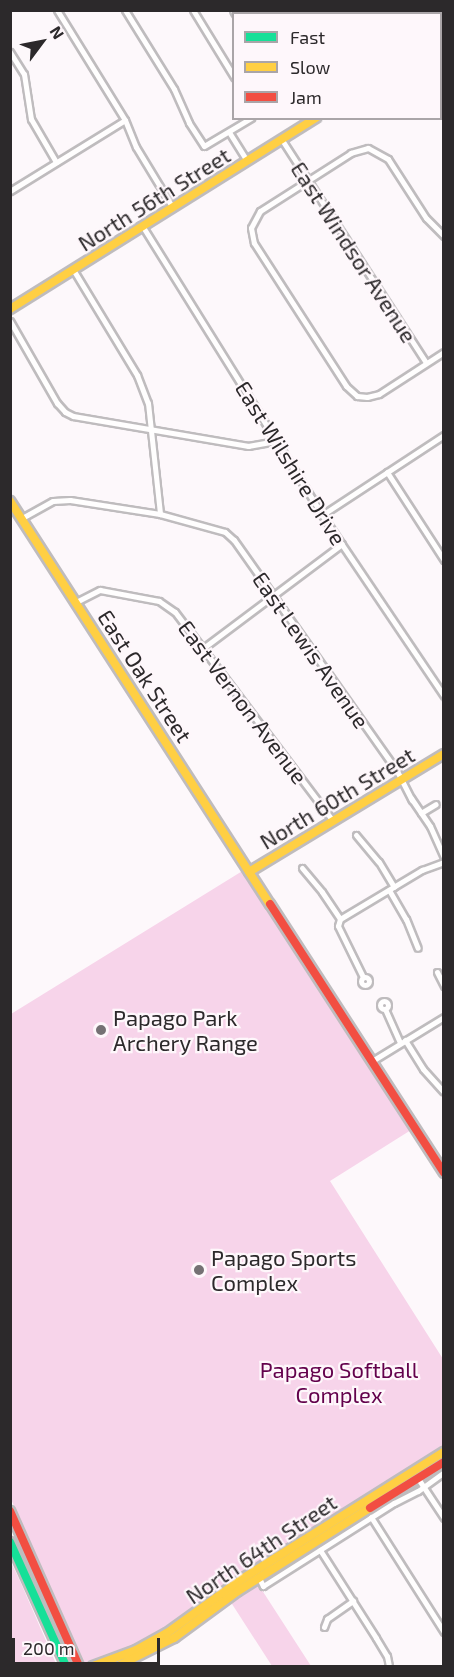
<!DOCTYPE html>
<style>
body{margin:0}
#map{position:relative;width:454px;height:1677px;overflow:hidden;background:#fdf8fb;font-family:"Exo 2",sans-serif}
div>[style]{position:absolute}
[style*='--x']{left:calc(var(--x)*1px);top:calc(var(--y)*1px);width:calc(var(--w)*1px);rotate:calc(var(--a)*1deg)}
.green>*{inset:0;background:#f7d4ea}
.roads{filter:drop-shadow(2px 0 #bfbcbe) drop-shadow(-2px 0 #bfbcbe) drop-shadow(0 2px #bfbcbe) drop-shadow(0 -2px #bfbcbe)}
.street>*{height:5px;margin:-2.5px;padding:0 2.5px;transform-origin:2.5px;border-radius:2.5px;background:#fffefe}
.street>.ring{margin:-2.5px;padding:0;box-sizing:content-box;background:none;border:5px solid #fffefe;border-radius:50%}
.fast>*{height:8px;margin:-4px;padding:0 4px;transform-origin:4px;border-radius:4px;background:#16e098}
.slow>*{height:8px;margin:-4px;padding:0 4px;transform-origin:4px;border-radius:4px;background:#ffcf43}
.jam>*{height:8px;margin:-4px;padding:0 4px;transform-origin:4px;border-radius:4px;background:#f24e42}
.dots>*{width:16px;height:16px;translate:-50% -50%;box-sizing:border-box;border:3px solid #fef7fb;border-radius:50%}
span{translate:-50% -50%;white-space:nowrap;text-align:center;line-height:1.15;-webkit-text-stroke:4.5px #fef7fb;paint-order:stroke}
.street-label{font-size:22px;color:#2c292b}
.poi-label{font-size:22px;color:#2c292b}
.left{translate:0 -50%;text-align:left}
.park-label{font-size:22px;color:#63014c}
.frame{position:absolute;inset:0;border:12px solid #2c292b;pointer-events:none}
.legend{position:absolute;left:232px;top:12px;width:210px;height:108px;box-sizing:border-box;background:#fef7fb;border:2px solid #aaa5a8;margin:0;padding:8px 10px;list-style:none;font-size:18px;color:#2c292b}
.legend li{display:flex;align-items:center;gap:12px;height:30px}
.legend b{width:30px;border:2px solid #aaa5a8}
.north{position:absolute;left:12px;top:12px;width:60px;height:60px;-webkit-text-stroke:4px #fef7fb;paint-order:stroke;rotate:58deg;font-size:16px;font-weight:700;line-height:24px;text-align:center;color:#2c292b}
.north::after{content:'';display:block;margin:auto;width:21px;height:27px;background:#2c292b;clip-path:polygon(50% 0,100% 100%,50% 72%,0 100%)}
.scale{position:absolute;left:12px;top:1638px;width:148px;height:27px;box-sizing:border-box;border:3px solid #2c292b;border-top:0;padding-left:8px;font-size:18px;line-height:21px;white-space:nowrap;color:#2c292b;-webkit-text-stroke:4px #fef7fb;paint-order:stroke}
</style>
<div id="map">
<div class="green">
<div style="clip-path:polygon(244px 870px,411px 1130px,330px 1181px,443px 1359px,443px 1448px,249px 1570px,311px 1666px,272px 1666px,232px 1604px,224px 1587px,163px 1632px,138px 1644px,85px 1663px,82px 1662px,11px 1499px,11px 1014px)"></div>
<div style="clip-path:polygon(10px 1560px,20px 1581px,57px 1666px,11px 1666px)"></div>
</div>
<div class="roads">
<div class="street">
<div style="--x:57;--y:10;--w:129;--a:58.3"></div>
<div style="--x:125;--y:120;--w:29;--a:68"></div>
<div style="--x:136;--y:147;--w:71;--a:58.8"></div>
<div style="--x:125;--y:10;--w:93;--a:58.2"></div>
<div style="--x:174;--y:89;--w:37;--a:66"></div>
<div style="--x:189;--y:123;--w:27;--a:57"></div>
<div style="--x:204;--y:146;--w:55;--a:-30.8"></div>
<div style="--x:193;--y:10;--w:79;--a:58.5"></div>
<div style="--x:233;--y:10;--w:4;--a:63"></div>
<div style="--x:442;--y:10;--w:4;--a:56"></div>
<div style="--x:10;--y:52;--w:26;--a:58"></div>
<div style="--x:24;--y:74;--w:46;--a:81.2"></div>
<div style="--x:31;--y:119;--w:50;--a:59.8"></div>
<div style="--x:229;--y:132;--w:34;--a:58"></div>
<div style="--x:282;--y:140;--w:265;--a:57.1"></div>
<div style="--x:10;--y:191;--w:135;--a:-31.7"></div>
<div style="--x:143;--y:227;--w:339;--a:58.1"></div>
<div style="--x:322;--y:515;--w:218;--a:56"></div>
<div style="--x:444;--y:236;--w:25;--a:-135"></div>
<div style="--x:426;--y:218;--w:70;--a:-122.8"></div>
<div style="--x:388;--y:159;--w:23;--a:-151"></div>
<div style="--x:368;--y:148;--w:18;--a:164"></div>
<div style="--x:351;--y:153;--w:108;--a:147.5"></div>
<div style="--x:260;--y:211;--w:19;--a:118"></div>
<div style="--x:251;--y:228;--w:15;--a:79"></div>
<div style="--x:254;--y:243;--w:170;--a:57.2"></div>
<div style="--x:346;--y:386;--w:15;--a:42"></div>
<div style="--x:357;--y:396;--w:10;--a:6"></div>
<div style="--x:367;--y:397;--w:12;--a:-14"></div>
<div style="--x:379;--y:394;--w:77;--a:-32.9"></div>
<div style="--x:74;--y:271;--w:122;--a:58.8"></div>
<div style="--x:137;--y:375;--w:30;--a:69"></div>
<div style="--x:148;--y:403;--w:112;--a:83.8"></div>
<div style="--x:10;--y:321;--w:95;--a:60.2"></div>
<div style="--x:57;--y:403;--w:12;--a:48"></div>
<div style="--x:65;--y:412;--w:9;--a:27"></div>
<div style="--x:73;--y:416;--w:178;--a:9.7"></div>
<div style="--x:248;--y:446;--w:27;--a:-10"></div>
<div style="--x:387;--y:472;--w:105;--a:57.1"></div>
<div style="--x:322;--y:515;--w:146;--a:-33.3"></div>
<div style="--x:22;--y:518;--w:35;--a:-29"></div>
<div style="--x:53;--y:501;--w:17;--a:-3"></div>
<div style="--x:70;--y:500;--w:91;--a:8.8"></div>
<div style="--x:160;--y:514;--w:67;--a:15.5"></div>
<div style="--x:225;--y:532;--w:12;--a:42"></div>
<div style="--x:234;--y:540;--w:283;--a:54.8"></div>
<div style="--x:397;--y:771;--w:33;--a:63"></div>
<div style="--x:76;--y:602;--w:27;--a:-27"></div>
<div style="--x:100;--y:590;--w:60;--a:10.6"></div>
<div style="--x:159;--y:601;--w:19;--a:35"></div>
<div style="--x:175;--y:612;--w:262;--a:52.9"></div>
<div style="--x:202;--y:649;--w:175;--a:-36.9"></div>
<div style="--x:411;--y:798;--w:34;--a:56"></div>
<div style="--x:430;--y:826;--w:34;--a:66"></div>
<div style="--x:421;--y:813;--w:17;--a:-31"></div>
<div style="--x:356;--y:835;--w:35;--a:50"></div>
<div style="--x:379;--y:862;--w:29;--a:59"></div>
<div style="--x:302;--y:868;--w:31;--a:50"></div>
<div style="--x:322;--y:892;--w:32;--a:56"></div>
<div style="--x:340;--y:919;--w:7;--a:106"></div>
<div style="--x:338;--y:926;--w:57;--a:63.9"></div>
<div style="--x:389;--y:890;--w:34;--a:60"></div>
<div style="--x:406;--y:919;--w:31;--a:68"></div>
<div style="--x:340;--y:919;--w:96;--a:-30.9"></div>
<div style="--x:422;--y:870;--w:23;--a:-20"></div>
<div style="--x:437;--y:972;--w:16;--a:63"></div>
<div class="ring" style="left:361px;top:977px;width:3px;height:3px"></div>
<div class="ring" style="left:380px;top:1001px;width:3px;height:3px"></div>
<div style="--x:385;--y:1009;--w:37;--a:66"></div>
<div style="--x:405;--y:1040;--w:34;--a:58"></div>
<div style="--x:423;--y:1069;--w:30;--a:48"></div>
<div style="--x:372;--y:1061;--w:84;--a:-31.4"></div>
<div style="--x:417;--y:1477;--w:49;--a:56.6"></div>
<div style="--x:371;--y:1517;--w:136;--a:57.6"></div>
<div style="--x:320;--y:1550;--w:104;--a:57.5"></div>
<div style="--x:376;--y:1638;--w:21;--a:59"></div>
<div style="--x:387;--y:1656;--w:10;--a:79"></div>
<div style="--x:259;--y:1578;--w:9;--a:63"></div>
<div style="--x:263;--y:1586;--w:155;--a:-32.4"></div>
<div style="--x:394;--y:1503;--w:27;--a:-27"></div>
<div style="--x:418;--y:1491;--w:32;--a:-36"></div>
<div style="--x:324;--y:1627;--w:9;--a:-69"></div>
<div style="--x:327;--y:1619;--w:32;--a:-35"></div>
</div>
<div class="fast">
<div style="--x:410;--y:10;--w:4;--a:63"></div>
<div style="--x:440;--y:43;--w:4;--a:-27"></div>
<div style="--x:10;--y:1542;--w:136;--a:65.7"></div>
</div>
<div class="slow">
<div style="--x:10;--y:309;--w:361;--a:-32"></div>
<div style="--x:10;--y:501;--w:480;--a:57.2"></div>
<div style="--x:249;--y:872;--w:228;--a:-31.2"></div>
<div style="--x:93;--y:1666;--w:46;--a:-20.4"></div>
<div style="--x:136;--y:1650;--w:35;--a:-29"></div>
<div style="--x:167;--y:1633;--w:92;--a:-35.8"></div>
<div style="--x:242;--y:1579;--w:239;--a:-32.2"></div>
<div style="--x:118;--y:1666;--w:63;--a:-26.6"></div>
<div style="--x:174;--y:1638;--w:79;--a:-36.3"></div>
<div style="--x:238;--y:1591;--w:156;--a:-32.2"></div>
</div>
<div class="jam">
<div style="--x:440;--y:59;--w:6;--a:51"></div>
<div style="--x:270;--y:904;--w:320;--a:57.1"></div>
<div style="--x:370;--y:1508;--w:87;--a:-31.9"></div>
<div style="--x:10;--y:1511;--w:170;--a:66"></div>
</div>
</div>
<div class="dots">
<div style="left:101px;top:1030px;background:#757174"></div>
<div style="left:199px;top:1270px;background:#757174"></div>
</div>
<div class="street-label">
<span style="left:154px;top:199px;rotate:-32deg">North 56th Street</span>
<span style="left:354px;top:252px;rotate:57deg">East Windsor Avenue</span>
<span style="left:291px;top:463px;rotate:58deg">East Wilshire Drive</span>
<span style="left:311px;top:650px;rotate:55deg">East Lewis Avenue</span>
<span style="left:145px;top:676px;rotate:57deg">East Oak Street</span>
<span style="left:243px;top:702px;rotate:53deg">East Vernon Avenue</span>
<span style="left:337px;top:798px;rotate:-31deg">North 60th Street</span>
<span style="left:261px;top:1549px;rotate:-34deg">North 64th Street</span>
</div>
<div class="poi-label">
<span class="left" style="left:113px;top:1030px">Papago Park<br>Archery Range</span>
<span class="left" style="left:211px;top:1270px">Papago Sports<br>Complex</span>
</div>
<div class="park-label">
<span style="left:339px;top:1382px">Papago Softball<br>Complex</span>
</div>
<div class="frame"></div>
<ul class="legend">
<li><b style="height:8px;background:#16e098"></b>Fast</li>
<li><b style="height:8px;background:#ffcf43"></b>Slow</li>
<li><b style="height:8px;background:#f24e42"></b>Jam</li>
</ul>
<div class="north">N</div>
<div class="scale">200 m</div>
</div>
